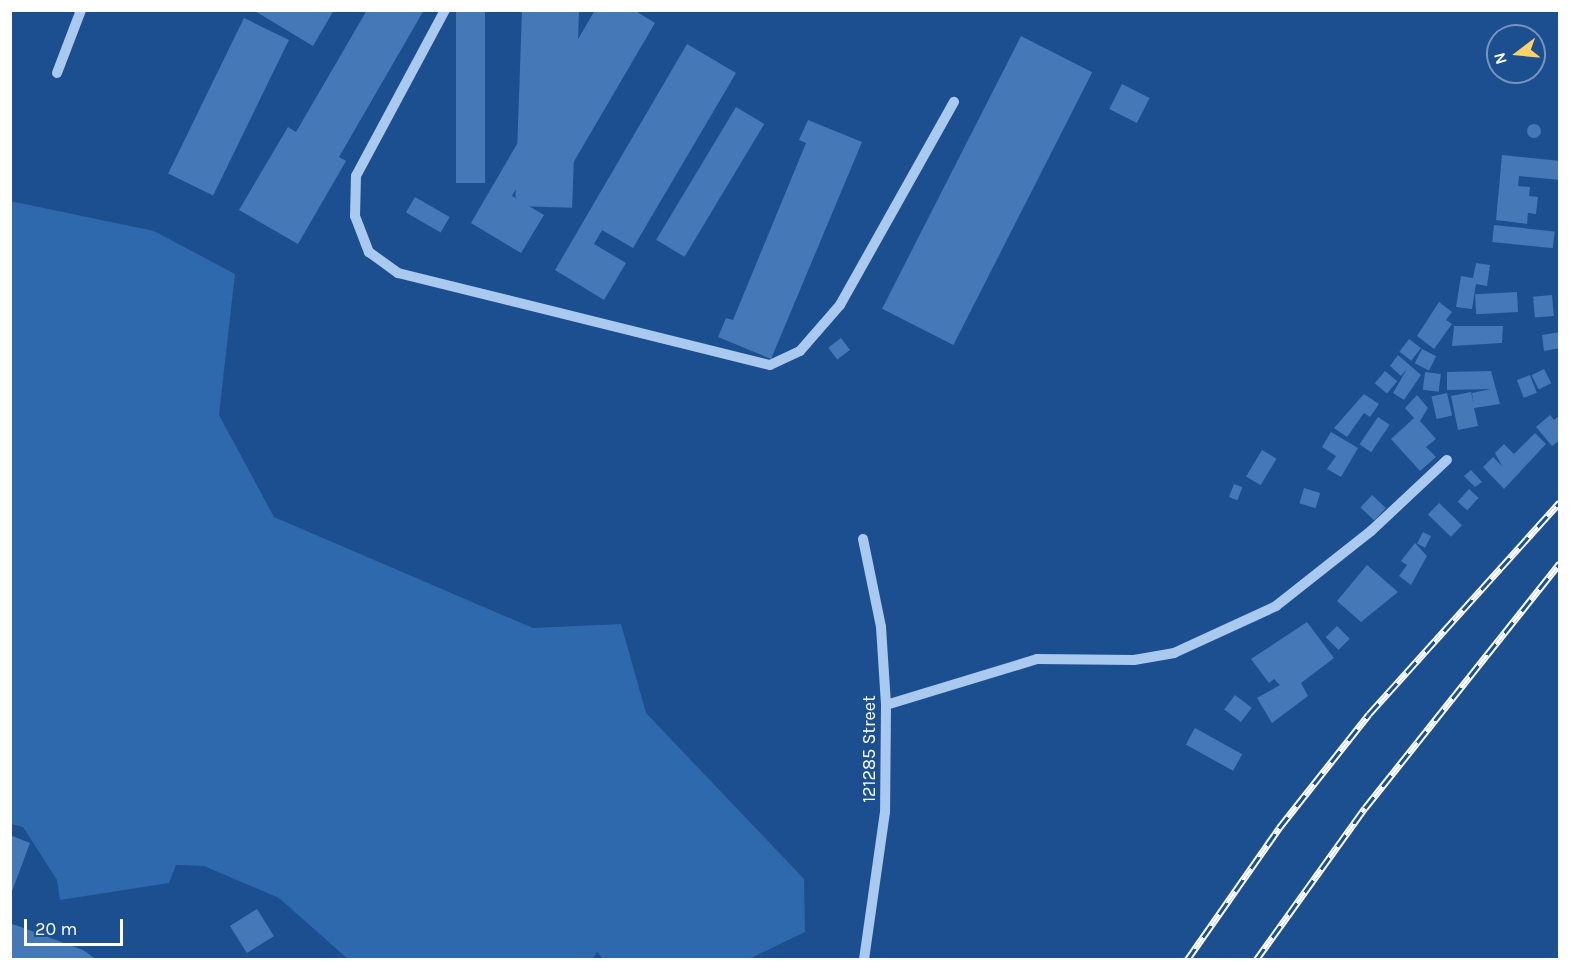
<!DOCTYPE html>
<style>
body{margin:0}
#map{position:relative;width:1570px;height:970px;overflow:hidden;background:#1b4f8f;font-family:Karla,sans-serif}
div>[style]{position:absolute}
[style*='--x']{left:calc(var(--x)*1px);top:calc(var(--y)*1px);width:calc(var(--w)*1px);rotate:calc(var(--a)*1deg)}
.green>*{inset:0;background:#2e69ad}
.building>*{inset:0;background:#4478b7;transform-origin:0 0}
.round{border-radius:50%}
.minor>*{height:10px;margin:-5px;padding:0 5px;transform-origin:5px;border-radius:5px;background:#a9c9ee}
.rail>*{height:7px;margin-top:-3.5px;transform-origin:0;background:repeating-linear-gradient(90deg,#1b4f8f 0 14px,#fff 0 28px);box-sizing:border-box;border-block:2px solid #fff}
span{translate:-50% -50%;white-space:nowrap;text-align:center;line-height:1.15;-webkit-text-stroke:5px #1b4f8f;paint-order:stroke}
.street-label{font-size:18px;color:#fff}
.frame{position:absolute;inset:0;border:12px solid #fff;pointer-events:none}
.north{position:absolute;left:1486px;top:24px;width:60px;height:60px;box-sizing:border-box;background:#1b4f8f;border:2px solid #7695bc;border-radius:50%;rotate:254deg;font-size:16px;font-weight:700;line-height:24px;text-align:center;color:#fff}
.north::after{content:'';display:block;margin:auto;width:21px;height:27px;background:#ffd166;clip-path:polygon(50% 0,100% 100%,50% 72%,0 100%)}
.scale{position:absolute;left:24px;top:919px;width:99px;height:27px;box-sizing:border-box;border:3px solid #fff;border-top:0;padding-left:8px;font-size:18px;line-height:21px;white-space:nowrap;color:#fff;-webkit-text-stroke:4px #1b4f8f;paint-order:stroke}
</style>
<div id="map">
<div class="green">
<div style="clip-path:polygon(10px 201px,154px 231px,235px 274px,219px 415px,274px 517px,533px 628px,621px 624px,646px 713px,804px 879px,805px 932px,749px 959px,603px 959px,597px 952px,592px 960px,349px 960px,279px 898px,204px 866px,176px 865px,169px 883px,60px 900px,57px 880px,23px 827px,11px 824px)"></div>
</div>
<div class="building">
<div style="clip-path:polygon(253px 10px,334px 10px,313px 46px)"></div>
<div style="clip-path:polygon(367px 10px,424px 10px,339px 157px,346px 161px,298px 244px,239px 210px,288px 127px,296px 132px)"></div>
<div style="left:456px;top:10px;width:29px;height:173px"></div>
<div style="left:522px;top:10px;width:57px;height:196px;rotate:2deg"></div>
<div style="clip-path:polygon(595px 10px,634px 10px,655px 23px,552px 199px,521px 180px,512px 196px,544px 215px,521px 253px,471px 223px)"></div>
<div style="left:244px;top:18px;width:50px;height:173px;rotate:26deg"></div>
<div style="left:1021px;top:36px;width:80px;height:306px;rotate:27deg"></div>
<div style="clip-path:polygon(687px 44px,736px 73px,633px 248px,602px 230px,594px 244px,626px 263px,604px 300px,555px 270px)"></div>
<div style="left:1122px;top:84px;width:31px;height:28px;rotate:27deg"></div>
<div style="left:736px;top:107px;width:33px;height:155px;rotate:31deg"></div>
<div style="clip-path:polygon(808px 120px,862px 142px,771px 359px,718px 337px,726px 318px,733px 320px,806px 143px,799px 140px)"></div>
<div class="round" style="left:1527px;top:124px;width:14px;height:14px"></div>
<div style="clip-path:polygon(1502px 155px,1560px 161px,1560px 180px,1519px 176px,1518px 186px,1530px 187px,1529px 196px,1538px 197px,1536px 214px,1528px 213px,1527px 224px,1496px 220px)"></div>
<div style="left:415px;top:197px;width:40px;height:18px;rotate:30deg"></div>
<div style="left:1494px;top:225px;width:61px;height:17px;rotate:6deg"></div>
<div style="clip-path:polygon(1476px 263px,1490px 265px,1487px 286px,1476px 284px,1472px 309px,1456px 307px,1461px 276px,1473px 278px)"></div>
<div style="left:1517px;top:292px;width:20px;height:42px;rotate:87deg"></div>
<div style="left:1552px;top:295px;width:21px;height:19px;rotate:85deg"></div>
<div style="clip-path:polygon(1439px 302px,1452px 312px,1446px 320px,1452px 324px,1434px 349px,1417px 336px)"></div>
<div style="clip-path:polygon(1454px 326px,1503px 326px,1502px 343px,1452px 346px)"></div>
<div style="clip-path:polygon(1560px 332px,1560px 348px,1544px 351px,1542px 335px)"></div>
<div style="left:841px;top:338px;width:15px;height:16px;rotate:53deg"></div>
<div style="left:1409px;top:339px;width:15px;height:16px;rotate:37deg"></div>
<div style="left:1422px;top:349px;width:16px;height:16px;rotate:27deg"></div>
<div style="clip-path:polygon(1398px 355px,1421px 375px,1404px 400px,1393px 393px,1407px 369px,1401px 376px,1390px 366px)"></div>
<div style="left:1544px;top:369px;width:16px;height:14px;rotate:63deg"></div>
<div style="left:1385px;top:371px;width:16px;height:16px;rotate:40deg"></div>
<div style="clip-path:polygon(1491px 371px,1500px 404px,1474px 408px,1478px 426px,1458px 430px,1451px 396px,1471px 392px,1474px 405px,1472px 393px,1491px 389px,1447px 390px,1447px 372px)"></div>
<div style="left:1425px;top:372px;width:16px;height:18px;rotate:7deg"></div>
<div style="left:1530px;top:375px;width:19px;height:14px;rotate:69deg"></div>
<div style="left:1447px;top:393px;width:23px;height:16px;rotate:77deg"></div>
<div style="clip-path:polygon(1364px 394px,1379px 404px,1370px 417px,1364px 413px,1347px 437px,1334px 428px)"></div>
<div style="clip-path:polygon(1417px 395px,1428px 408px,1420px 421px,1436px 439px,1426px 447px,1436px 457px,1420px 471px,1391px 439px,1414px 418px,1405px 408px)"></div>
<div style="clip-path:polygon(1550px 415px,1554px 420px,1560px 415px,1560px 440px,1552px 446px,1536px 427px)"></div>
<div style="left:1378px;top:417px;width:14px;height:33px;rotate:34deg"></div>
<div style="clip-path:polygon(1331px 432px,1358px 448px,1341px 477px,1327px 469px,1336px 456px,1322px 447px)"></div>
<div style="clip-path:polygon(1535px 433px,1546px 444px,1504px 489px,1483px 467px,1493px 457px,1502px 466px,1495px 453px,1504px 444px,1514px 454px)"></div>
<div style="left:1262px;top:450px;width:17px;height:31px;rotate:31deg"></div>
<div style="clip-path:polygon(1471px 470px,1482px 482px,1475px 487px,1464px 476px)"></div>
<div style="left:1234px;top:484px;width:9px;height:14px;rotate:21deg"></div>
<div style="left:1304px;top:488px;width:17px;height:16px;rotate:17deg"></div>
<div style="left:1469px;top:489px;width:13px;height:17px;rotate:42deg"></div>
<div style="left:1372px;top:495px;width:19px;height:17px;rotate:43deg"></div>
<div style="left:1439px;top:503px;width:32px;height:16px;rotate:44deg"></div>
<div style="left:1423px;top:532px;width:9px;height:13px;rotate:27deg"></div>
<div style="clip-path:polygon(1415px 543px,1427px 556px,1411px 585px,1399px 576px,1407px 565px,1401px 561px)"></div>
<div style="clip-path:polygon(1367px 565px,1398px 592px,1361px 622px,1337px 601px)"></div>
<div style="clip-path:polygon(1307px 622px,1334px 658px,1301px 683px,1308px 696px,1272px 723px,1257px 698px,1280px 685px,1274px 679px,1269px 683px,1251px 659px)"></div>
<div style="left:1337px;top:626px;width:18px;height:16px;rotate:45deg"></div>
<div style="left:1235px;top:695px;width:21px;height:18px;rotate:37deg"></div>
<div style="left:1195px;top:728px;width:54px;height:19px;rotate:29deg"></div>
<div style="clip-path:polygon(10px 835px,30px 843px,11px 894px,10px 894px)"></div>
<div style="left:257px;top:909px;width:32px;height:32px;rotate:58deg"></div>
<div style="clip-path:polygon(10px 923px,83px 950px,97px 960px,10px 960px)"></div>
</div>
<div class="minor">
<div style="--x:445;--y:10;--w:188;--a:118.2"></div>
<div style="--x:356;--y:176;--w:40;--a:91.4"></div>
<div style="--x:355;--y:216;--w:39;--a:69"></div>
<div style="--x:369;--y:252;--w:36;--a:36"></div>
<div style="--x:398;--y:273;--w:383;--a:13.9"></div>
<div style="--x:770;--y:365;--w:33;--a:-25"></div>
<div style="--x:800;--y:351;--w:61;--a:-49"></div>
<div style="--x:840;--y:305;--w:233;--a:-60.7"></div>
<div style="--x:57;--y:73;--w:67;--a:-69.1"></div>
<div style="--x:863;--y:539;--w:90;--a:78.4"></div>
<div style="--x:881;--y:627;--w:78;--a:86.3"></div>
<div style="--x:886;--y:705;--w:107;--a:90.5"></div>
<div style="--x:885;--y:812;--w:149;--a:98.1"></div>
<div style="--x:886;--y:705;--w:158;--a:-16.9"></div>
<div style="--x:1037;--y:659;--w:97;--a:0.6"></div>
<div style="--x:1134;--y:660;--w:41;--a:-9.9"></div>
<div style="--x:1174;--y:653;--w:112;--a:-24.7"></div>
<div style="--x:1276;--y:606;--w:121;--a:-38.3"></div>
<div style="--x:1371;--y:531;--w:104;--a:-43.1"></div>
</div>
<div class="rail">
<div style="--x:1187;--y:960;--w:161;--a:-55.1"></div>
<div style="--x:1279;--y:828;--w:145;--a:-51.7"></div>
<div style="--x:1369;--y:714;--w:285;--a:-48"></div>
<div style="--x:1256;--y:960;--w:187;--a:-54.4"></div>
<div style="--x:1365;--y:808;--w:313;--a:-51.5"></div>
</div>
<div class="street-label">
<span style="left:869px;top:749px;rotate:-90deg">121285 Street</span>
</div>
<div class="frame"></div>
<div class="north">N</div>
<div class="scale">20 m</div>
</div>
